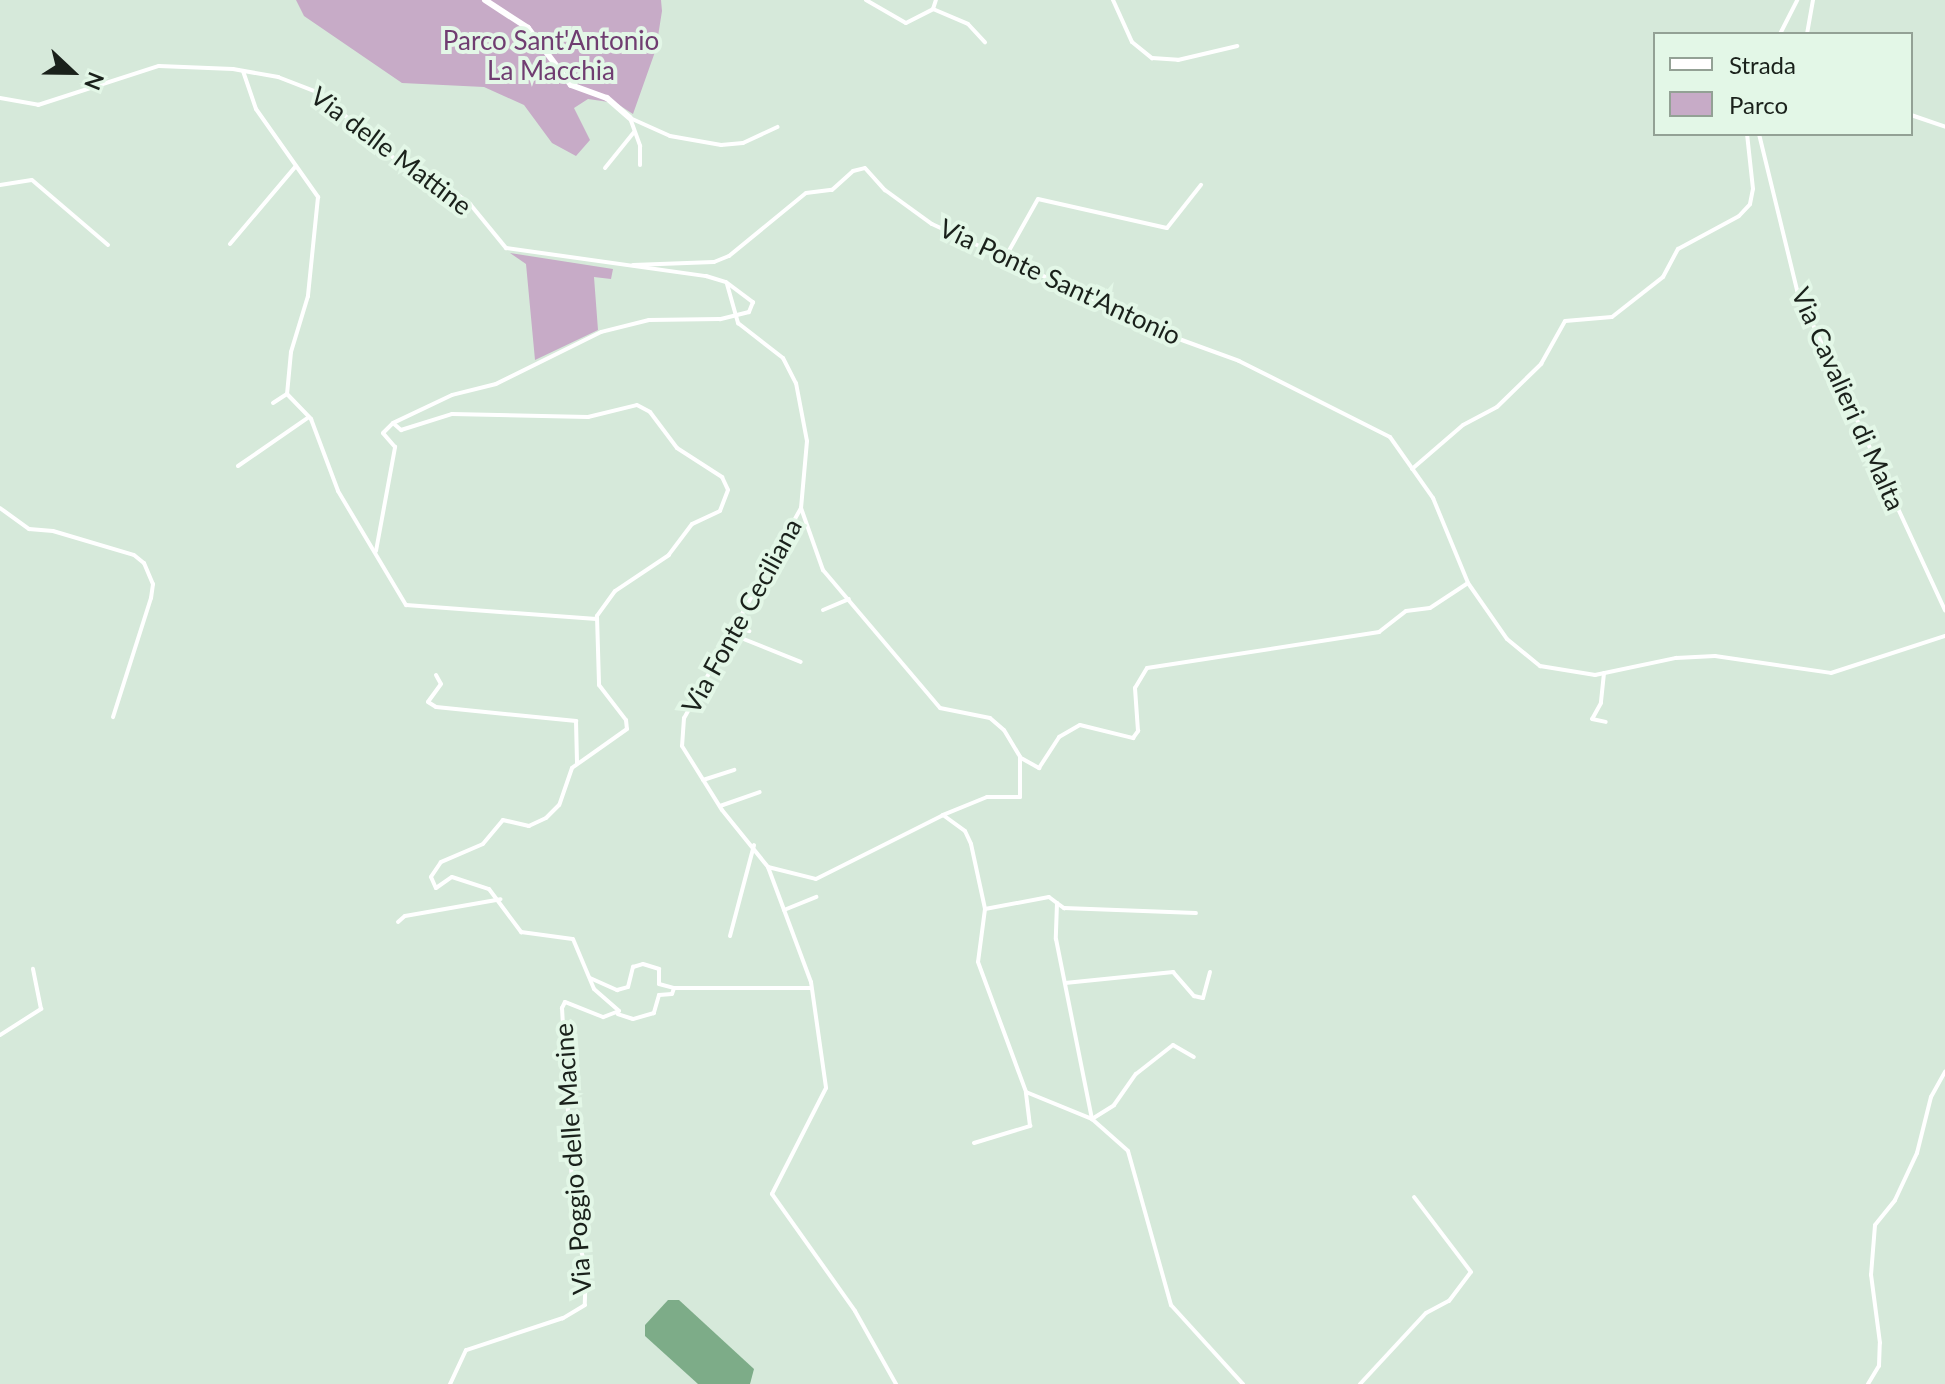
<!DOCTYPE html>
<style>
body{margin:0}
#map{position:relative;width:1945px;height:1384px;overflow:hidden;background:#d6e9da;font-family:Lato,sans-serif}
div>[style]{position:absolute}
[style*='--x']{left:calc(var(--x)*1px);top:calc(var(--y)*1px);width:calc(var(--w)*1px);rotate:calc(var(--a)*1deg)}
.green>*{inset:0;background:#c7abc7}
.water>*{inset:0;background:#7dac88}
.street>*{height:4px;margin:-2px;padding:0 2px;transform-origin:2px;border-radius:2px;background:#fff}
.secondary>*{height:6px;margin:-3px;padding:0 3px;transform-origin:3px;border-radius:3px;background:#fff}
span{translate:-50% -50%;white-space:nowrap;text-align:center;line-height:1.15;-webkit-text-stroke:8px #e3f7e7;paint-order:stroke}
.park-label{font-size:26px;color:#703d71}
.street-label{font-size:26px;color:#1a211b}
.legend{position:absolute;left:1653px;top:32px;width:260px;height:104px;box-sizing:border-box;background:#e3f7e7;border:2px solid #93a195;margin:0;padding:10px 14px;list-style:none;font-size:24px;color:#1a211b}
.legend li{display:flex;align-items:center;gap:16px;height:40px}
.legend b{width:40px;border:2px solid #93a195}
.north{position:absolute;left:32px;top:32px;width:80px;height:80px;-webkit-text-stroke:6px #e3f7e7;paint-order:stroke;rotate:112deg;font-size:22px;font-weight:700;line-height:32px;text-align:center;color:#1a211b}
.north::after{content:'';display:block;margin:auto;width:28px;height:36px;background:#1a211b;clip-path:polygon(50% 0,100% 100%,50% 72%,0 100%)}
</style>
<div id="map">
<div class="green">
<div style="clip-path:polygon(296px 0,661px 0,662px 11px,656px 49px,633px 114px,616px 103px,588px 99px,574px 108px,590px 140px,576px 156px,552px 143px,524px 105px,484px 87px,402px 83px,304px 16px)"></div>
<div style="clip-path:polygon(510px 253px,613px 269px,611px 279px,594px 277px,598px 330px,535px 360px,526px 264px)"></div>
</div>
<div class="water">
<div style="clip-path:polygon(668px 1300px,679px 1300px,754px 1369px,750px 1384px,698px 1384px,645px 1336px,645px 1325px)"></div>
</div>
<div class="street">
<div style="--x:866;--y:0;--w:46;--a:29.9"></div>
<div style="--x:906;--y:23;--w:30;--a:-27"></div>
<div style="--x:933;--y:9;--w:9;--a:-72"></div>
<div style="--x:1113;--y:0;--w:46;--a:65.7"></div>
<div style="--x:1132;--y:42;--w:26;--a:39"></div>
<div style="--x:1152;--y:58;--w:26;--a:4"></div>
<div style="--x:1178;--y:60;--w:61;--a:-13.3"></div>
<div style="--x:933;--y:9;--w:38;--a:23"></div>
<div style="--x:968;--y:24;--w:25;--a:47"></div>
<div style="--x:1780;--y:34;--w:38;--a:-63"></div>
<div style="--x:1807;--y:34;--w:35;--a:-80"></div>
<div style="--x:243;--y:71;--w:40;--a:71.1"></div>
<div style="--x:256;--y:109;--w:108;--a:54.8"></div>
<div style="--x:318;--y:197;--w:100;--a:95.8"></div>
<div style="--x:308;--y:296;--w:59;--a:106.9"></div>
<div style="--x:291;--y:352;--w:42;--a:95.4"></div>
<div style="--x:287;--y:394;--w:35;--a:46"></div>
<div style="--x:311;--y:419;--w:77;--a:69.4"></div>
<div style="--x:338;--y:491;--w:133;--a:59.2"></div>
<div style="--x:406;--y:605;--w:191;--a:4.2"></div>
<div style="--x:0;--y:98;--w:39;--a:10"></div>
<div style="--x:38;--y:105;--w:127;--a:-17.9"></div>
<div style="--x:159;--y:66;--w:74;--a:2.3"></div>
<div style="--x:233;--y:69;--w:46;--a:10.1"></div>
<div style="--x:278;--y:77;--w:44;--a:21.3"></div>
<div style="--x:319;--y:93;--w:102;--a:41"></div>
<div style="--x:396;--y:160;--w:38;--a:23"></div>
<div style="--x:431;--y:175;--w:49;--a:36.6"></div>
<div style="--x:470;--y:204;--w:57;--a:50.7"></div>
<div style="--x:506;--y:248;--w:202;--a:8"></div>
<div style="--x:706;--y:276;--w:21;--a:17"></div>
<div style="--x:726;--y:282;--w:34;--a:37"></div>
<div style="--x:753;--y:302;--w:11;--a:112"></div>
<div style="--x:749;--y:312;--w:30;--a:166"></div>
<div style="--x:720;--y:319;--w:71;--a:179.2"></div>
<div style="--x:649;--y:320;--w:49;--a:166"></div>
<div style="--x:601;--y:332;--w:117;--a:153.7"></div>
<div style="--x:496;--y:384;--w:45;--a:166"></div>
<div style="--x:452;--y:395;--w:65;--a:154.6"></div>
<div style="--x:393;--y:423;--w:11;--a:41"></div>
<div style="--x:401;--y:430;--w:53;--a:-17.4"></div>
<div style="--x:452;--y:414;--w:136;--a:1.3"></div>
<div style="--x:588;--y:417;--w:50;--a:-13.8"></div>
<div style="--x:637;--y:405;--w:15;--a:28"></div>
<div style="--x:650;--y:412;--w:45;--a:53.1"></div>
<div style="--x:677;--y:448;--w:54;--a:32.8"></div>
<div style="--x:722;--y:477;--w:14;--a:65"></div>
<div style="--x:728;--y:490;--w:22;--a:111"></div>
<div style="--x:720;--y:511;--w:31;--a:155"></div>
<div style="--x:692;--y:524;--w:39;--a:127"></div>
<div style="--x:669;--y:555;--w:65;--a:146.3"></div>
<div style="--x:615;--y:591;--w:31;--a:126"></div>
<div style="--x:597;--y:616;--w:69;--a:88.3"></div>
<div style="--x:599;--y:685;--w:44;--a:52.4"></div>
<div style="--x:626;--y:720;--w:9;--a:84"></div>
<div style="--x:627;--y:729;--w:67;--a:144.7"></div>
<div style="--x:572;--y:768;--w:39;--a:109"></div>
<div style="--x:559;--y:805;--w:18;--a:135"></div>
<div style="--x:546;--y:818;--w:19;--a:155"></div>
<div style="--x:529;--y:826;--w:27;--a:-167"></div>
<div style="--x:503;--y:820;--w:31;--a:130"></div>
<div style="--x:483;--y:844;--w:46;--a:156.8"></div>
<div style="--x:441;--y:862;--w:18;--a:124"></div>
<div style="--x:431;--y:877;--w:12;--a:66"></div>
<div style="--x:436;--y:888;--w:19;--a:-35"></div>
<div style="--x:452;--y:877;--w:39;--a:18"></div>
<div style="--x:489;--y:889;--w:54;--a:53.3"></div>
<div style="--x:521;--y:932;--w:52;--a:7.7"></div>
<div style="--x:573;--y:939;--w:54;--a:67.2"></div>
<div style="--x:594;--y:989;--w:33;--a:41"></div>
<div style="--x:619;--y:1011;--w:17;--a:159"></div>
<div style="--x:603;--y:1017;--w:41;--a:-158.5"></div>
<div style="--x:565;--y:1002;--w:7;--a:117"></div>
<div style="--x:562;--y:1008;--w:223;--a:86.7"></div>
<div style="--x:575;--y:1231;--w:39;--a:73"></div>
<div style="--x:586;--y:1268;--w:37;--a:92"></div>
<div style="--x:585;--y:1305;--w:26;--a:149"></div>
<div style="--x:563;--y:1318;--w:102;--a:161.7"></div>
<div style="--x:466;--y:1350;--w:38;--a:115"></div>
<div style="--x:1911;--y:115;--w:36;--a:19"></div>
<div style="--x:630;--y:118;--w:44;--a:24.2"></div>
<div style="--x:670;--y:136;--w:52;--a:10"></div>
<div style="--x:721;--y:145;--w:22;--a:-5"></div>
<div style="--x:743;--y:143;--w:38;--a:-25"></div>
<div style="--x:630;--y:118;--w:30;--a:70"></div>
<div style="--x:640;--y:146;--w:19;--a:90"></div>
<div style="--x:1759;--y:134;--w:161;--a:76.3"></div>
<div style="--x:1797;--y:290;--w:353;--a:65.2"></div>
<div style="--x:605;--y:168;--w:46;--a:-51.1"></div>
<div style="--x:0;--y:185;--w:32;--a:-9"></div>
<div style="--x:32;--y:180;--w:100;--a:40.5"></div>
<div style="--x:230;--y:244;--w:102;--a:-49.8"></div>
<div style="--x:1006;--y:256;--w:65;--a:-60.7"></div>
<div style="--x:1038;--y:199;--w:132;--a:12.7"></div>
<div style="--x:1167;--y:228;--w:55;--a:-51.7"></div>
<div style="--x:633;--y:265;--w:81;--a:-2.1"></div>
<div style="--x:714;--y:262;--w:16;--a:-22"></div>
<div style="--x:729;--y:256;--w:99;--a:-39.3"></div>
<div style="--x:806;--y:193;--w:26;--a:-7"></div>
<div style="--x:832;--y:190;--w:28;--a:-42"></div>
<div style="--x:853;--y:171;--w:12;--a:-14"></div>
<div style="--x:865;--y:168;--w:30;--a:48"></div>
<div style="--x:885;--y:190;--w:58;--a:35.9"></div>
<div style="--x:932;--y:224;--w:272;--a:25"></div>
<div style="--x:1179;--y:339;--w:64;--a:20.1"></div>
<div style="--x:1239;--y:361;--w:169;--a:26.7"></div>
<div style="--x:1390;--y:437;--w:75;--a:54.8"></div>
<div style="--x:1433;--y:498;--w:92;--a:67.6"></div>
<div style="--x:1468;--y:583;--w:68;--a:55.1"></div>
<div style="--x:1507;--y:639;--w:43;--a:39.3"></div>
<div style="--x:1540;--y:666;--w:56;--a:9.3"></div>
<div style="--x:1595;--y:675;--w:83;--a:-11.9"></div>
<div style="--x:1676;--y:658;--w:39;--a:-3"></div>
<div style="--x:1715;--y:656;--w:117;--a:8.3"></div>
<div style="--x:1831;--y:673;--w:120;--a:-18"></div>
<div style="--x:727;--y:284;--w:41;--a:74.2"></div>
<div style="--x:738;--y:323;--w:57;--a:37.9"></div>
<div style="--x:783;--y:358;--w:28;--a:63"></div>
<div style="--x:796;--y:383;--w:59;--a:79.3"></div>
<div style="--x:807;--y:441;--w:67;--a:95.1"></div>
<div style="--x:801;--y:508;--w:66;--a:70.5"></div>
<div style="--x:823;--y:570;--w:181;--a:49.7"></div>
<div style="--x:940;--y:708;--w:51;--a:11.3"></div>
<div style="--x:990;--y:718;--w:18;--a:41"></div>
<div style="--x:1004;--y:730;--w:31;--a:59"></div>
<div style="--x:1020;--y:757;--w:40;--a:90"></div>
<div style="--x:1020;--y:797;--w:33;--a:180"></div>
<div style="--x:987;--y:797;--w:48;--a:157.8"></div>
<div style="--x:943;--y:815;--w:27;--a:36"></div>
<div style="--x:965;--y:831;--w:14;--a:65"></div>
<div style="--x:971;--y:844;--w:66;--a:77.8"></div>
<div style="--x:985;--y:909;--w:53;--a:97.5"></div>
<div style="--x:978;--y:962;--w:139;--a:69.7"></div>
<div style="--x:1026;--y:1092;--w:71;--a:22.2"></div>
<div style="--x:1092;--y:1119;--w:48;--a:41.6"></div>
<div style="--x:1128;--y:1151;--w:160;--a:74.4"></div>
<div style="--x:1171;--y:1305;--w:107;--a:47.7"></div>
<div style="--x:273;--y:403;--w:17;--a:-33"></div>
<div style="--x:238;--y:466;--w:86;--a:-34.6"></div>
<div style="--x:1412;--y:469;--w:67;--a:-40.8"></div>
<div style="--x:1463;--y:425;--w:38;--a:-28"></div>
<div style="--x:1497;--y:407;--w:62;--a:-44.3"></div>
<div style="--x:1541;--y:364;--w:49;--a:-60.8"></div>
<div style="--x:1565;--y:321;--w:47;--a:-4.9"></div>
<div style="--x:1612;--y:317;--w:65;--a:-38.1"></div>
<div style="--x:1663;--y:277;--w:32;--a:-62"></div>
<div style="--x:1678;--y:249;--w:69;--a:-28.4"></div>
<div style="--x:1739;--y:216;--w:16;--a:-47"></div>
<div style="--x:1750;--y:204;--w:15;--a:-79"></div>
<div style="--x:1753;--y:189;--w:55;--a:-96.2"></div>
<div style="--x:0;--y:508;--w:36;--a:36"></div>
<div style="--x:29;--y:529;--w:24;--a:5"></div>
<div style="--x:53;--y:531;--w:84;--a:16.5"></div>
<div style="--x:134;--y:555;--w:13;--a:39"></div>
<div style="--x:144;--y:563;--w:23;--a:67"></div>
<div style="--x:153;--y:584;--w:14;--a:98"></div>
<div style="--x:151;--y:598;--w:125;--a:107.7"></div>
<div style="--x:801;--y:508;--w:240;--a:119.1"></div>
<div style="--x:684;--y:718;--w:28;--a:94"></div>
<div style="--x:682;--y:746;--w:75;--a:58"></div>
<div style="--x:722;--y:810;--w:73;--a:51.1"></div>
<div style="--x:768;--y:867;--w:123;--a:69.5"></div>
<div style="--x:811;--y:982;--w:107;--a:81.9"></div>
<div style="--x:826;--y:1088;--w:119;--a:117"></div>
<div style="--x:772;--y:1194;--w:143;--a:54.6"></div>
<div style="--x:855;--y:1311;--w:84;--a:60.7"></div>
<div style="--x:376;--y:551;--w:106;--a:-79.6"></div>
<div style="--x:395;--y:447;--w:18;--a:-131"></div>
<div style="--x:383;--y:433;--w:14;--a:-45"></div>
<div style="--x:823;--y:610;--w:28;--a:-23"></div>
<div style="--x:735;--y:627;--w:15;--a:16"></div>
<div style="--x:731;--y:634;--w:75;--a:21.8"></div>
<div style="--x:1604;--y:673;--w:30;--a:96"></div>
<div style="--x:1601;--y:703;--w:18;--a:119"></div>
<div style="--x:1592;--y:719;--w:14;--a:12"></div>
<div style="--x:436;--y:675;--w:10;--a:61"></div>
<div style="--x:441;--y:684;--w:22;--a:126"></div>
<div style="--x:428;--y:702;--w:9;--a:32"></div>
<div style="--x:436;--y:707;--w:141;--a:5.7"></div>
<div style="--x:576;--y:721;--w:42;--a:88.6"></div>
<div style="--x:1021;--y:758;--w:21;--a:29"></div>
<div style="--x:1039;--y:768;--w:37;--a:-57"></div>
<div style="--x:1059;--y:737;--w:24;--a:-30"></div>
<div style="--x:1080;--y:725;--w:55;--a:13.8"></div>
<div style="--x:1133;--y:738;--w:9;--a:-54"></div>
<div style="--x:1138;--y:731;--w:43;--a:-94"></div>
<div style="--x:1135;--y:688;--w:23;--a:-59"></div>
<div style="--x:1147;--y:668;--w:235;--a:-8.8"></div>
<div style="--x:1379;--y:632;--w:34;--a:-38"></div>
<div style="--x:1406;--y:611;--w:24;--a:-7"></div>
<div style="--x:1430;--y:608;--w:45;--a:-33.3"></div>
<div style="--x:703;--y:780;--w:33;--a:-18"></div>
<div style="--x:720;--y:806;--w:42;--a:-19.3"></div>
<div style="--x:768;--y:867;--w:49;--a:14"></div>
<div style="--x:816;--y:879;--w:142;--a:-26.7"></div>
<div style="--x:1057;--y:903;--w:9;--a:36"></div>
<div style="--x:1064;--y:908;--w:132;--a:2.2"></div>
<div style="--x:985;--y:909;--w:65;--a:-10.6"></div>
<div style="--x:1049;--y:897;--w:10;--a:37"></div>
<div style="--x:1057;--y:903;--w:36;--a:92"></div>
<div style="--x:1056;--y:939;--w:184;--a:78.7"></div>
<div style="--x:1092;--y:1119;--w:26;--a:-32"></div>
<div style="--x:1114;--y:1105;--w:38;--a:-55"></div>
<div style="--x:1136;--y:1074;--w:47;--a:-38.1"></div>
<div style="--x:1173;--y:1045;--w:24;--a:30"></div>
<div style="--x:784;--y:910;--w:35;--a:-22"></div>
<div style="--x:398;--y:922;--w:9;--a:-41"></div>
<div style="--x:405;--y:916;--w:97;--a:-10"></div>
<div style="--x:730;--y:936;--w:94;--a:-75.2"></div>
<div style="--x:590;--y:978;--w:30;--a:24"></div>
<div style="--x:617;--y:990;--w:11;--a:-15"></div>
<div style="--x:628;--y:987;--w:21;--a:-76"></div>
<div style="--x:633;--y:967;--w:10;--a:-17"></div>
<div style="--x:643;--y:964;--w:17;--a:17"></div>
<div style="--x:659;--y:969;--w:15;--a:90"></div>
<div style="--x:659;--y:984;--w:16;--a:15"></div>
<div style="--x:674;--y:988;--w:6;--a:108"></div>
<div style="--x:672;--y:994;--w:13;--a:176"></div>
<div style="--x:659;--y:995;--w:19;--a:106"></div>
<div style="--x:654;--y:1013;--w:22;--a:164"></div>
<div style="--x:633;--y:1019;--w:16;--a:-162"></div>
<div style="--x:1065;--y:983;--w:109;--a:-5.8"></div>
<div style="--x:1173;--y:972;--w:32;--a:49"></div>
<div style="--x:1194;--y:996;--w:9;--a:13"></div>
<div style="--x:1203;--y:998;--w:27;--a:-75"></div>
<div style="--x:674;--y:988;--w:136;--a:0"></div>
<div style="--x:0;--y:1035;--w:49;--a:-32.4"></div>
<div style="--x:41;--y:1009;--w:41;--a:-101.3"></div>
<div style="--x:974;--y:1143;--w:59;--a:-16.9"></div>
<div style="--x:1030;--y:1126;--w:34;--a:-97"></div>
<div style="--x:1360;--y:1384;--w:97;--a:-47.1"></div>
<div style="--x:1426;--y:1313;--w:26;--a:-28"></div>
<div style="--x:1449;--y:1301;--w:36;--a:-53"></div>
<div style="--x:1471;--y:1272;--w:94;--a:-127.2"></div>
<div style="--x:1868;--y:1384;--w:21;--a:-59"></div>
<div style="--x:1879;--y:1366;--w:23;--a:-88"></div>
<div style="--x:1880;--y:1343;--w:69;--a:-97.5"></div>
<div style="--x:1871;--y:1275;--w:50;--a:-85.4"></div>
<div style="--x:1875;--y:1225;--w:32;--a:-51"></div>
<div style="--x:1895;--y:1200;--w:52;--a:-64.9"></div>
<div style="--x:1917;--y:1153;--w:58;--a:-76"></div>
<div style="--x:1931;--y:1097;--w:29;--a:-61"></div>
</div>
<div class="secondary">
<div style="--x:485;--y:0;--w:51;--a:33.1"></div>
<div style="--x:528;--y:28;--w:71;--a:53"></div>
<div style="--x:571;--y:85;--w:38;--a:20"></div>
<div style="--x:607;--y:98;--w:30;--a:41"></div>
</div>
<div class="park-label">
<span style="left:551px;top:56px">Parco Sant'Antonio<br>La Macchia</span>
</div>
<div class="street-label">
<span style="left:391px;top:151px;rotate:37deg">Via delle Mattine</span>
<span style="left:1060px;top:282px;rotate:25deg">Via Ponte Sant'Antonio</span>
<span style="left:1848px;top:399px;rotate:66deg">Via Cavalieri di Malta</span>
<span style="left:742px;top:616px;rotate:-61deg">Via Fonte Ceciliana</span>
<span style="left:573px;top:1159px;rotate:-94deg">Via Poggio delle Macine</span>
</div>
<ul class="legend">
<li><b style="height:10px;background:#fff"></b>Strada</li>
<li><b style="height:22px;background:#c7abc7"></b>Parco</li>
</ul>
<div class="north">N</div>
</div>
